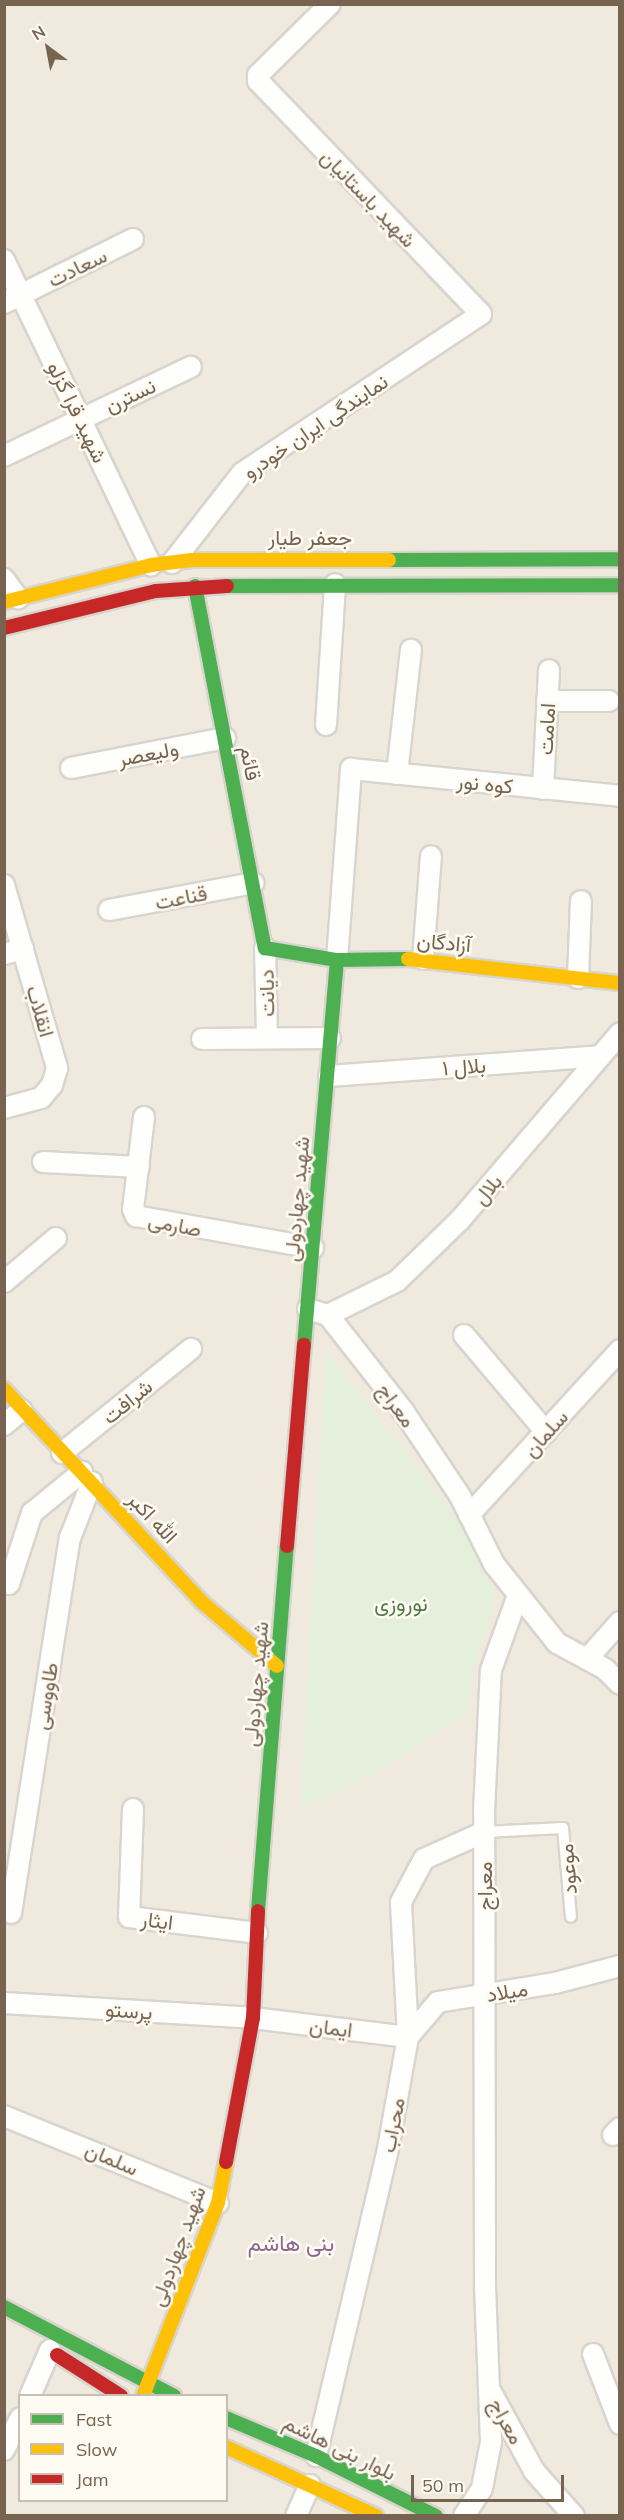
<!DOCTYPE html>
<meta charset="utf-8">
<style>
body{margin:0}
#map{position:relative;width:624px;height:2520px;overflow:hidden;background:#f8f7f0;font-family:Mulish,Vazirmatn,sans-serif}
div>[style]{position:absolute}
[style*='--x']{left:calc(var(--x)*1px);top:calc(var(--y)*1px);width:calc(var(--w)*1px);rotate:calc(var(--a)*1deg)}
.residential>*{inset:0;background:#f0eade}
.green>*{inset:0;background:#e4f0dc}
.roads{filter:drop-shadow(2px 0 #d8d4ce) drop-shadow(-2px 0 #d8d4ce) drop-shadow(0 2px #d8d4ce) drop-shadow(0 -2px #d8d4ce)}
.lane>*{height:10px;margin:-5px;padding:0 5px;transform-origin:5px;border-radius:5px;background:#fefefd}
.street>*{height:20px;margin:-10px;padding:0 10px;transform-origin:10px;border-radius:10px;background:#fefefd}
.fast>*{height:14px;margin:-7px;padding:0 7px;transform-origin:7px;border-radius:7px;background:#4caf50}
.slow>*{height:14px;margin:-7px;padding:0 7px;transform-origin:7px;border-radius:7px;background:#ffc107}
.jam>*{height:14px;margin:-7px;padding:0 7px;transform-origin:7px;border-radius:7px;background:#c62828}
span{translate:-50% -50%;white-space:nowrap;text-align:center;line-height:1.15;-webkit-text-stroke:5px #fefbf3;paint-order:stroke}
.street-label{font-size:21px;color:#776350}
.park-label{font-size:21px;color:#507c48}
.neighbourhood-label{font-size:22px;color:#8a6892}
.frame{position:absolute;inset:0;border:6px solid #776350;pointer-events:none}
.legend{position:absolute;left:18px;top:2394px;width:210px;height:108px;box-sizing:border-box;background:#fefbf3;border:2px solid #c8beb2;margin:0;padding:8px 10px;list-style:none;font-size:18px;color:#776350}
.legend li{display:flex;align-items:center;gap:12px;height:30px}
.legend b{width:30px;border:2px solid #c8beb2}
.north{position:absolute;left:18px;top:18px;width:60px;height:60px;-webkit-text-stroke:4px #fefbf3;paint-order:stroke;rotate:328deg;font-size:16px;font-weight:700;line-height:24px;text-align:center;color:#776350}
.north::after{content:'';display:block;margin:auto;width:21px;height:27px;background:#776350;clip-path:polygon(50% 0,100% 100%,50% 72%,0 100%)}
.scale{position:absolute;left:411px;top:2475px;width:153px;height:27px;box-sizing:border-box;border:3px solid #776350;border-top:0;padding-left:8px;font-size:18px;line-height:21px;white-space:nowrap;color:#776350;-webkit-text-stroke:4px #fefbf3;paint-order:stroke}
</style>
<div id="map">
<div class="residential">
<div style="clip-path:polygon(evenodd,5px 5px,619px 5px,619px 2515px,5px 2516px,5px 5px,20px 2396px,226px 2396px,226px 2500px,20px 2500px,20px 2396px)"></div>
</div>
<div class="green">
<div style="clip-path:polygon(326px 1349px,465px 1531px,496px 1598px,475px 1664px,466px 1714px,373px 1774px,300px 1809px)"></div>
</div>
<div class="roads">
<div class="lane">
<div style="--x:484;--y:1832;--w:79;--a:-2.9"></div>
<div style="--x:563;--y:1828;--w:89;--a:84.9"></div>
</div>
<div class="street">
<div style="--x:4;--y:260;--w:339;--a:64.3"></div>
<div style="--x:4;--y:303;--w:144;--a:-26.4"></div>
<div style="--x:4;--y:456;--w:207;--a:-25.5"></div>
<div style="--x:172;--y:563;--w:114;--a:-52.1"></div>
<div style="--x:242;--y:473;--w:287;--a:-33.6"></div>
<div style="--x:481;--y:314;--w:323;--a:-133.7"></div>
<div style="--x:258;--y:81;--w:6;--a:-90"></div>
<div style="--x:258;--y:75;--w:101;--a:-44.6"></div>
<div style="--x:4;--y:579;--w:24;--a:54"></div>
<div style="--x:547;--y:701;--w:62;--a:0"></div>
<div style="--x:326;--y:725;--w:141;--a:-86.3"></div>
<div style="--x:71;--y:768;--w:157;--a:-11"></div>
<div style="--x:397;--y:774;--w:125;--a:-83.6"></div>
<div style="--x:543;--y:789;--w:119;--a:-87.1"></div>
<div style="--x:4;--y:885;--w:191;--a:73.8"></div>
<div style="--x:57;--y:1068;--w:18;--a:106"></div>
<div style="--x:52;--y:1085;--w:17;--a:130"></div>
<div style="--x:41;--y:1098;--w:38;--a:165"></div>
<div style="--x:109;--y:910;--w:147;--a:-10.6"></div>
<div style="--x:265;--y:948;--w:90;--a:88.7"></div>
<div style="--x:4;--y:954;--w:20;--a:-15"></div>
<div style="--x:423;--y:959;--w:103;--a:-85.6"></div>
<div style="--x:337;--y:960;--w:192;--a:-85.8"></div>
<div style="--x:351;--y:769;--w:270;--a:5.7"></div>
<div style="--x:578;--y:978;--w:77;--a:-87.8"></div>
<div style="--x:202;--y:1039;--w:128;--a:-0.4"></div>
<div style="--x:329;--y:1076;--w:271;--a:-4.2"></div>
<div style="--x:144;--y:1117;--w:93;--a:96.8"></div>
<div style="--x:133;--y:1209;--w:8;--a:67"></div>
<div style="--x:136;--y:1216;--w:180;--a:10.2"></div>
<div style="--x:43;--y:1162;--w:96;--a:3"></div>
<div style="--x:4;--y:1282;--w:68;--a:-40.2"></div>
<div style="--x:308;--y:1309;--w:21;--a:17"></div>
<div style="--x:328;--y:1315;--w:123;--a:51.9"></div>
<div style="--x:404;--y:1412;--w:101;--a:56.3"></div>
<div style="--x:460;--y:1496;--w:76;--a:63.4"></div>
<div style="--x:494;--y:1564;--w:101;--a:51.4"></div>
<div style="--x:557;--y:1643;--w:55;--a:28.4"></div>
<div style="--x:605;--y:1669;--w:21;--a:45"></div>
<div style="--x:328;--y:1315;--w:77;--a:-26.2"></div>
<div style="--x:397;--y:1281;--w:88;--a:-44.1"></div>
<div style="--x:460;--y:1220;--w:246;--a:-49.4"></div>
<div style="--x:464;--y:1335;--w:127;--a:49.8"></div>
<div style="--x:4;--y:1425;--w:23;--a:-40"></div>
<div style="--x:62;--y:1453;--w:166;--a:-38.9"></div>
<div style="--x:469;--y:1515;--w:224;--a:-47.5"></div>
<div style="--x:9;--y:1584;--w:75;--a:-72.1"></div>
<div style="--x:32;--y:1513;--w:65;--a:-39.4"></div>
<div style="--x:587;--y:1659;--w:50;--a:-48.3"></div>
<div style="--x:133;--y:1809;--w:108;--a:92.1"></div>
<div style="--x:129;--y:1917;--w:129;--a:7.1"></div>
<div style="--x:11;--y:1913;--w:380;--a:-81.1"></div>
<div style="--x:70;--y:1538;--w:60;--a:-68.6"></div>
<div style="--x:4;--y:2003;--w:249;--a:3.4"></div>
<div style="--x:253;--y:2018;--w:156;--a:7"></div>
<div style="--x:408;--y:2037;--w:46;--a:-49.4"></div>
<div style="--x:438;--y:2002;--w:119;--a:-9.2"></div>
<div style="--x:555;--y:1983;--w:67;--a:-14.7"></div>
<div style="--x:4;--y:2116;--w:231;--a:22.1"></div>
<div style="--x:613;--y:2135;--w:10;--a:-45"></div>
<div style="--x:593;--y:2354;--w:75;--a:68.9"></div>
<div style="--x:491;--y:2392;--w:90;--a:61.4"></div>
<div style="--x:534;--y:2471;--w:60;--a:48.4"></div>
<div style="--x:30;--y:2396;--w:50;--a:-66.5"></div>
<div style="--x:4;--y:2450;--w:36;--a:-63"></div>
<div style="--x:316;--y:2456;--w:310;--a:-76.8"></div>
<div style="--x:387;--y:2154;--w:119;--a:-79.8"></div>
<div style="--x:408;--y:2037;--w:135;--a:-93"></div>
<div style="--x:401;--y:1902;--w:49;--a:-61.9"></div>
<div style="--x:424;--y:1859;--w:66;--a:-24.2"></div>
<div style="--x:296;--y:2516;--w:34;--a:-66"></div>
<div style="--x:464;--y:2516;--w:33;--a:-57"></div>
<div style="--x:482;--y:2488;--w:47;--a:-78.9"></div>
<div style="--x:491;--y:2442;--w:153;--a:-92.2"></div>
<div style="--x:485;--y:2289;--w:478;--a:-90.1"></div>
<div style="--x:484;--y:1811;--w:141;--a:-87.2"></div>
<div style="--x:491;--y:1670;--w:80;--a:-70.2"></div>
</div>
<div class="fast">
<div style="--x:389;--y:560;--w:231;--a:-0.2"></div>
<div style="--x:195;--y:586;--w:369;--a:79.1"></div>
<div style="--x:265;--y:948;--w:73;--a:9.5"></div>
<div style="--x:337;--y:960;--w:71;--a:-0.8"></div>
<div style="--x:227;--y:586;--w:393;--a:-0.1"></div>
<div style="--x:304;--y:1345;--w:386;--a:-85.1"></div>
<div style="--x:258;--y:1911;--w:366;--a:-85.5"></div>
<div style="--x:4;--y:2307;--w:192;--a:27.6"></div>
<div style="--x:226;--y:2418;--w:98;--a:22.9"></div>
<div style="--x:316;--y:2456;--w:134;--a:26.6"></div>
</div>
<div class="slow">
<div style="--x:4;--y:602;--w:152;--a:-14.1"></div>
<div style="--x:151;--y:565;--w:41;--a:-7"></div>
<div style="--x:192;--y:560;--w:197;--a:0"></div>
<div style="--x:408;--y:959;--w:213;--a:6.5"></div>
<div style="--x:4;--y:1389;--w:292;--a:47.1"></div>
<div style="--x:203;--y:1603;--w:97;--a:40.4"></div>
<div style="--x:143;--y:2396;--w:207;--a:-68.8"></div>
<div style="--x:218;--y:2203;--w:42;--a:-79"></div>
<div style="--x:226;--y:2447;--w:165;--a:24.7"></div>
</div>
<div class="jam">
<div style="--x:4;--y:628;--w:156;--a:-13.7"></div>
<div style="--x:156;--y:591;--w:71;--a:-4"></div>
<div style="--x:287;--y:1546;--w:202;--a:-85.2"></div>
<div style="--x:226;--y:2162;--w:147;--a:-79.4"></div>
<div style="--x:253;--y:2018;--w:107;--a:-87.3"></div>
<div style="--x:57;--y:2355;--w:76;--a:32.6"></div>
</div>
</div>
<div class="street-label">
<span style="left:369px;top:198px;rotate:46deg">شهید باستانیان</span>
<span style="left:77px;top:267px;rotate:-26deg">سعادت</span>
<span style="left:130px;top:395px;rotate:-25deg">نسترن</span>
<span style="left:78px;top:412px;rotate:64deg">شهید قرا گزلو</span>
<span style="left:315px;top:426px;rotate:-34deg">نمایندگی ایران خودرو</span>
<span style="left:310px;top:537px">جعفر طیار</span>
<span style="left:546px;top:729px;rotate:-87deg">امامت</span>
<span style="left:148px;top:753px;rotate:-11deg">ولیعصر</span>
<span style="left:251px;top:763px;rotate:79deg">قائم</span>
<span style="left:485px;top:783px;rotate:6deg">کوه نور</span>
<span style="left:181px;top:897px;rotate:-11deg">قناعت</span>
<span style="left:444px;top:942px;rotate:5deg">آزادگان</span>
<span style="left:266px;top:993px;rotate:-91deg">دیانت</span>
<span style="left:41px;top:1011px;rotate:74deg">انقلاب</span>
<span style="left:464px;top:1066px;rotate:-4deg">بلال ۱</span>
<span style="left:487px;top:1189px;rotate:-50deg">بلال</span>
<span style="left:296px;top:1199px;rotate:-85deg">شهید چهاردولی</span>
<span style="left:175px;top:1224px;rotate:11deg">صارمی</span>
<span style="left:127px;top:1401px;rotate:-39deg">شرافت</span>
<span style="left:397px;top:1405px;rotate:54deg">معراج</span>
<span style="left:545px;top:1433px;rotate:-48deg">سلمان</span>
<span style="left:153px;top:1517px;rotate:47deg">الله اکبر</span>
<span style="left:255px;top:1684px;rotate:-85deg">شهید چهاردولی</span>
<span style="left:45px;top:1696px;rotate:-81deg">طاووسی</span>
<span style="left:567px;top:1869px;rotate:-95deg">موعود</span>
<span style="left:484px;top:1886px;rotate:-90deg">معراج</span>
<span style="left:157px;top:1920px;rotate:7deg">ایثار</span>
<span style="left:507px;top:1991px;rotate:-9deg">میلاد</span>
<span style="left:129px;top:2010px;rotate:4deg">پرستو</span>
<span style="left:331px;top:2027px;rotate:7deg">ایمان</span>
<span style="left:392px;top:2125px;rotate:-79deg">محراب</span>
<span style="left:112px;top:2158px;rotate:23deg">سلمان</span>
<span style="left:177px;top:2246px;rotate:-70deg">شهید چهاردولی</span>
<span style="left:507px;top:2421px;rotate:61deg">معراج</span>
<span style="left:340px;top:2447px;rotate:26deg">بلوار بنی هاشم</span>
</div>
<div class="park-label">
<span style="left:401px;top:1603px">نوروزی</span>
</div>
<div class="neighbourhood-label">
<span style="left:291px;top:2244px">بنی هاشم</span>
</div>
<div class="frame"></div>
<ul class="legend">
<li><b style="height:8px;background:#4caf50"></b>Fast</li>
<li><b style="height:8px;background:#ffc107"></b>Slow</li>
<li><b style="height:8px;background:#c62828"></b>Jam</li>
</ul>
<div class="north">N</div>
<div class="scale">50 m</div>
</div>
